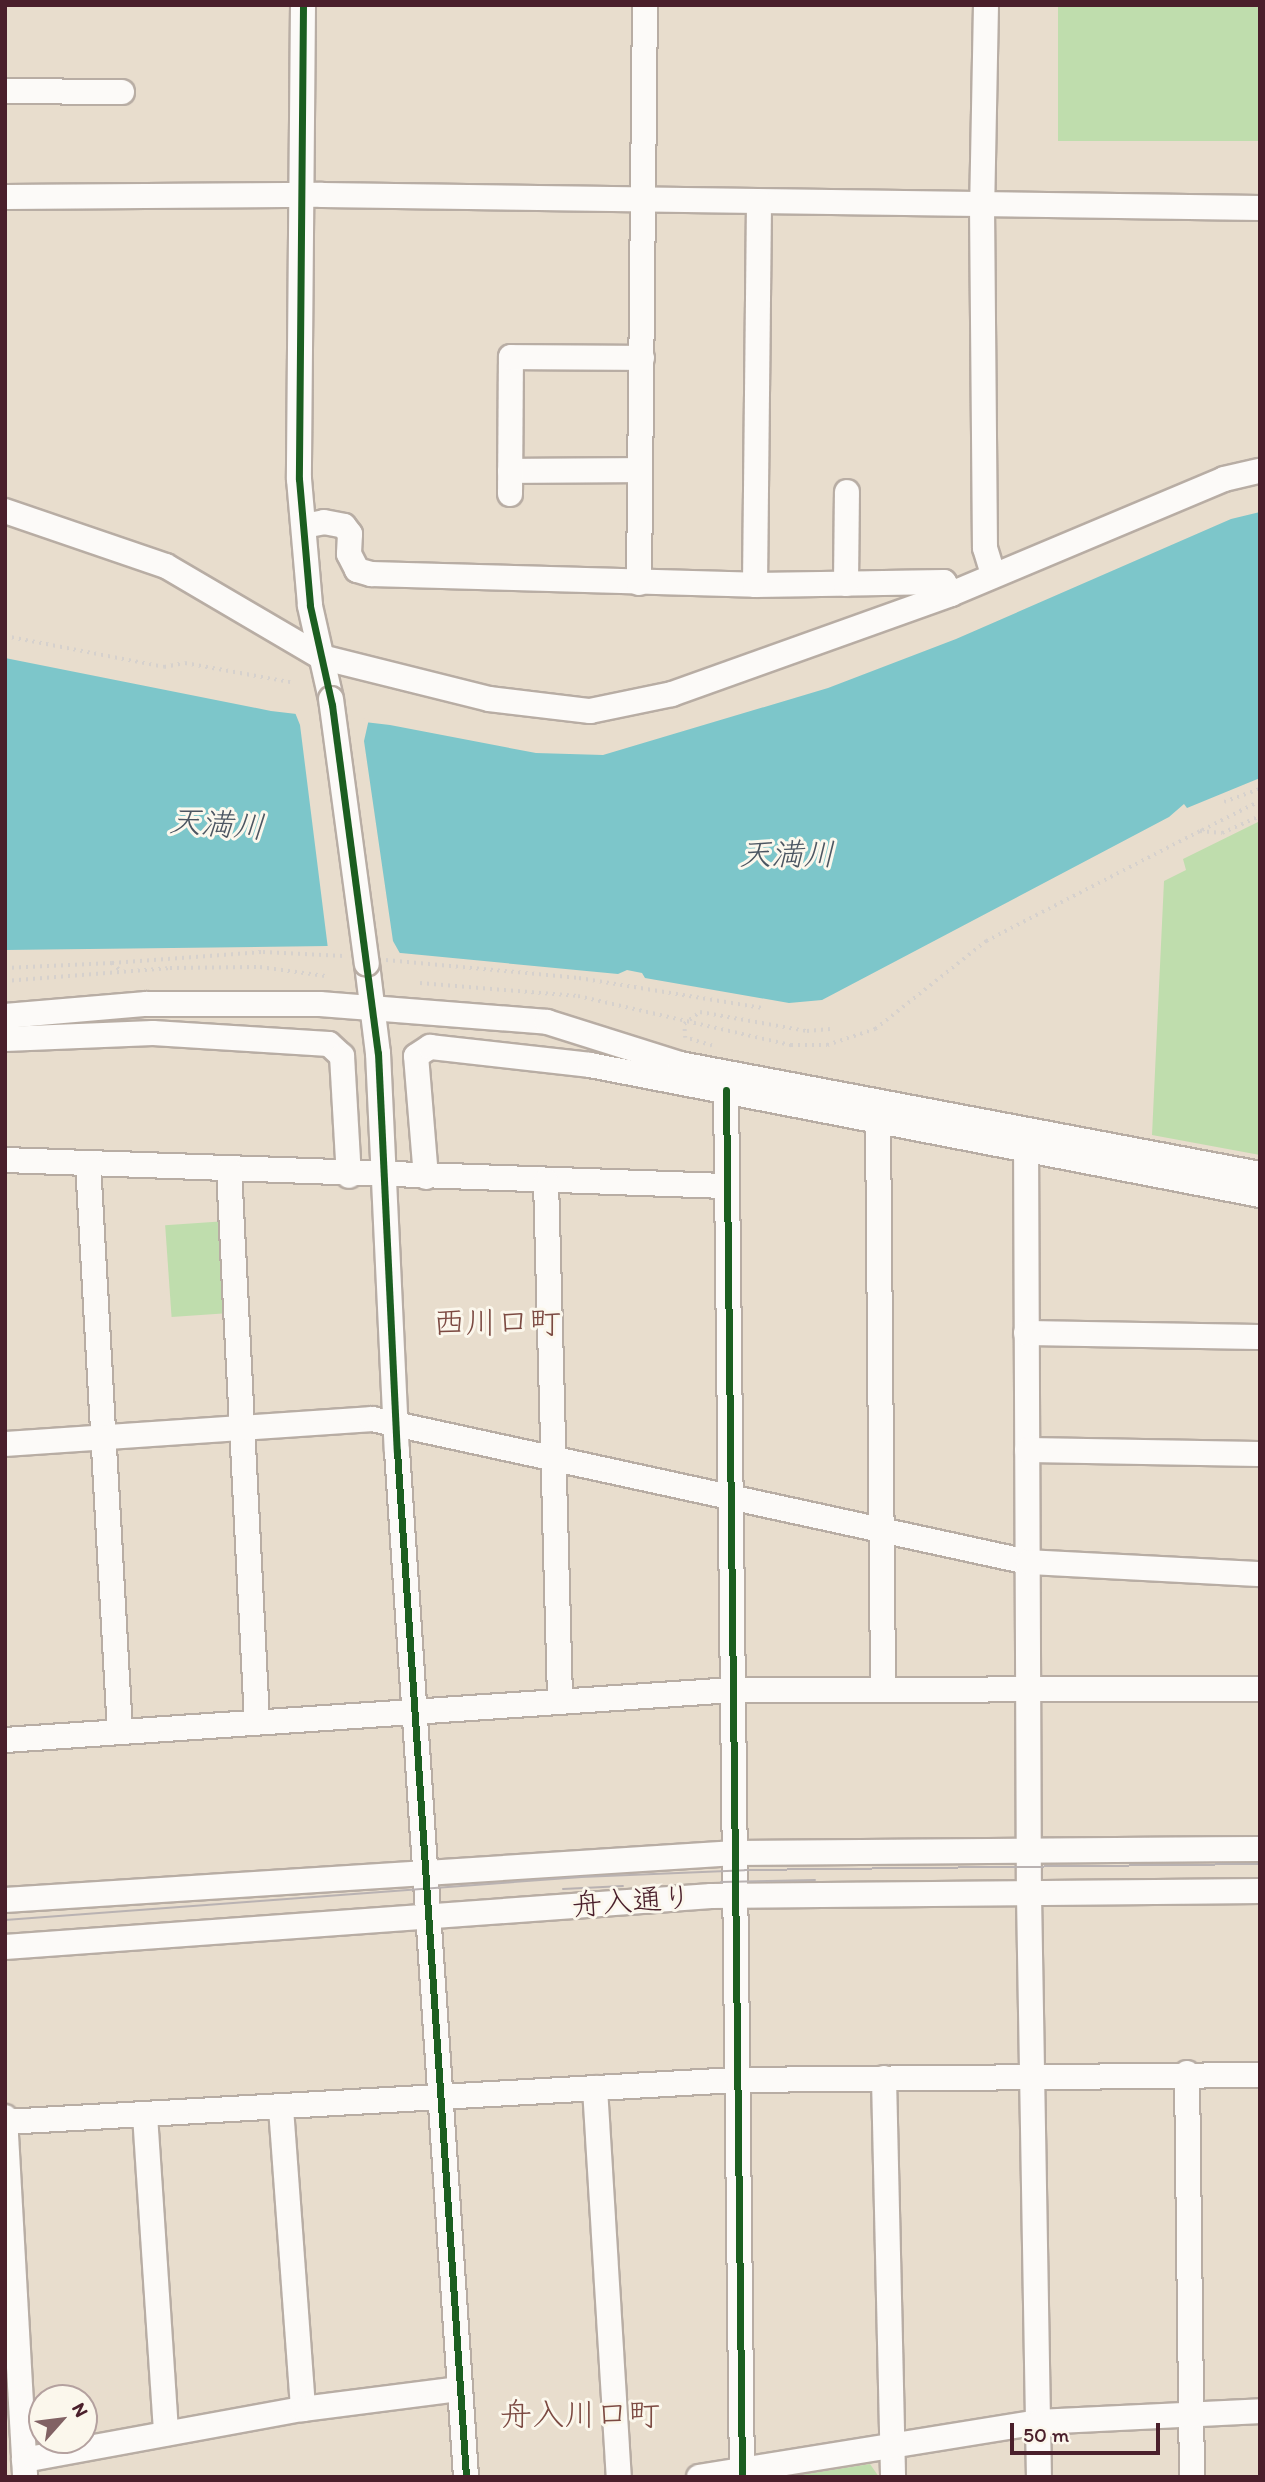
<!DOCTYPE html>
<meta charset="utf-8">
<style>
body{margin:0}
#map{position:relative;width:1265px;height:2482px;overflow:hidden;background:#e8ddcd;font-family:Itim,"Klee One",sans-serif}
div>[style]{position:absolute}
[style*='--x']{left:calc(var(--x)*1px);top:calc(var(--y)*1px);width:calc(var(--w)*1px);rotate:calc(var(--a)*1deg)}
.green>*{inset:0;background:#bfddad;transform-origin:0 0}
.water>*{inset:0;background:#7dc6ca}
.pier>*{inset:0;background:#e8ddcd}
.path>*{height:3.5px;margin-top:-1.75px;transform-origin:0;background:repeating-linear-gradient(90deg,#d6d1cd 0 2px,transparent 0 7px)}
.roads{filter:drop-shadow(2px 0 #b8ada4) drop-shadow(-2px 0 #b8ada4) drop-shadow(0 2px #b8ada4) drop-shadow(0 -2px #b8ada4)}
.minor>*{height:24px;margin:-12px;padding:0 12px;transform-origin:12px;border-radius:12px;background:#fcfaf8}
.tram>*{height:2px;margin:-1px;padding:0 1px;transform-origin:1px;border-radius:1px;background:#b9b2b2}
.bridges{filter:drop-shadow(2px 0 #b8ada4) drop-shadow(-2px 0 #b8ada4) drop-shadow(0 2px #b8ada4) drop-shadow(0 -2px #b8ada4)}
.minor-bridge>*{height:24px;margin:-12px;padding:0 12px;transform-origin:12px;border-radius:12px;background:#fcfaf8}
.cycleway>*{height:7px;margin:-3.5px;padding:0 3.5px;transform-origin:3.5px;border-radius:3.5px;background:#1b5e20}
span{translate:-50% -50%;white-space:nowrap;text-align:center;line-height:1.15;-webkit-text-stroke:6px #fbf7ec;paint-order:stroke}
.street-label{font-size:30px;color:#4a1f2b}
.water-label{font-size:32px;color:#4c5662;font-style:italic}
.neighbourhood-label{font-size:32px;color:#7c4a42}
.frame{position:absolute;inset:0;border:7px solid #4a1f2b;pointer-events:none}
.north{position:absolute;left:28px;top:2384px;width:70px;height:70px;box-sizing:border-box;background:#fbf7ec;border:2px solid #b4a19f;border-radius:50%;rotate:62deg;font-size:19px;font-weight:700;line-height:28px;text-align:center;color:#4a1f2b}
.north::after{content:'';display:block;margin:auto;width:24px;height:32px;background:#816264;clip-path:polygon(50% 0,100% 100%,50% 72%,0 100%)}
.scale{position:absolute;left:1010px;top:2423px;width:150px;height:32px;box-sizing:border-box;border:4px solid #4a1f2b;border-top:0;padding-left:9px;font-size:21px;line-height:24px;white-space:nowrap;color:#4a1f2b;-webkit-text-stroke:5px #fbf7ec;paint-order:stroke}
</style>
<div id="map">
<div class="green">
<div style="left:1058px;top:5px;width:202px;height:136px"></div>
<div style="clip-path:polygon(1260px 821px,1260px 1155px,1152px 1135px,1164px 881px,1186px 870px,1183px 859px)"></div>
<div style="left:227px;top:1221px;width:92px;height:62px;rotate:86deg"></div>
<div style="clip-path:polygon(870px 2464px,879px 2477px,788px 2477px)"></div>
</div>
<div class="water">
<div style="clip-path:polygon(1260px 512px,1260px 778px,1187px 808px,1184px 804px,1169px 817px,822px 1000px,789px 1003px,645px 978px,642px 973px,627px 970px,618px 974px,328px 946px,5px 950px,5px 658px,271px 711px,390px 725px,536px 753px,603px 755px,828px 688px,956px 639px,1231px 519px)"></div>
</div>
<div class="pier">
<div style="clip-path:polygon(294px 710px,369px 719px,364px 741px,393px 941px,402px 957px,328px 949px,300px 725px)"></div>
</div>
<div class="path">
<div style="--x:5;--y:636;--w:162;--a:11"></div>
<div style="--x:164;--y:667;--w:21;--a:-11"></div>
<div style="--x:185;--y:663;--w:107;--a:10.3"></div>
<div style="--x:1224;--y:802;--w:38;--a:-20"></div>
<div style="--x:1202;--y:830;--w:65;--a:-26.6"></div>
<div style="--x:386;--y:960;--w:194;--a:5.3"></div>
<div style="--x:579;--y:978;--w:186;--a:9.3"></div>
<div style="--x:112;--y:963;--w:151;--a:-4.2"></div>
<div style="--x:263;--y:952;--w:81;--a:2.8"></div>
<div style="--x:5;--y:968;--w:107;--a:-2.7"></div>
<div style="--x:112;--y:963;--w:13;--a:42"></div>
<div style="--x:5;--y:981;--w:166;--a:-4.5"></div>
<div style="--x:170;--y:968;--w:90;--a:-0.6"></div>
<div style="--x:260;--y:967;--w:66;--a:7.9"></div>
<div style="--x:420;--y:983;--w:159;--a:4.7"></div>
<div style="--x:578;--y:996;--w:219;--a:13"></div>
<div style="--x:791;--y:1045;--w:36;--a:0"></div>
<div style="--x:827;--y:1045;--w:51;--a:-18.4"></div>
<div style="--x:875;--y:1029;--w:142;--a:-38.4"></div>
<div style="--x:986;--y:941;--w:241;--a:-27.2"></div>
<div style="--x:1200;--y:831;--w:22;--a:5"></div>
<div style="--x:1222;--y:833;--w:42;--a:-24.1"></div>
<div style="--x:712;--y:1046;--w:28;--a:-163"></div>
<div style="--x:685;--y:1038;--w:14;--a:-94"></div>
<div style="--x:684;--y:1024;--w:20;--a:-37"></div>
<div style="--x:700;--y:1012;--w:109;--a:10.1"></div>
<div style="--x:807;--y:1031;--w:23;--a:-5"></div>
</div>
<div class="roads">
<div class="minor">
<div style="--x:303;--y:5;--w:474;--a:90.5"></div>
<div style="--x:299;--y:479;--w:127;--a:85"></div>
<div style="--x:310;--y:606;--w:95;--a:77.3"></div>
<div style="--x:986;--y:5;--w:201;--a:91.1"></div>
<div style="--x:982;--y:206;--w:342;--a:89.5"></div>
<div style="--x:985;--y:548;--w:28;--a:73"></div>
<div style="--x:5;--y:91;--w:117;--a:0.5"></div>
<div style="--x:5;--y:197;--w:317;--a:-0.4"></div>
<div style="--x:322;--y:195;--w:938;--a:0.79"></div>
<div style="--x:510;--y:471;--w:130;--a:-0.4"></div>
<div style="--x:510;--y:494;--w:137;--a:-89.6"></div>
<div style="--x:511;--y:357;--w:131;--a:0.4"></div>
<div style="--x:5;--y:511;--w:170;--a:18.9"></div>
<div style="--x:166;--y:566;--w:180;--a:30.4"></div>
<div style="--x:321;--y:657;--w:173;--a:14"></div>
<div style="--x:489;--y:699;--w:102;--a:6.8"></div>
<div style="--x:590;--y:711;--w:84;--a:-11.7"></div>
<div style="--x:672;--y:694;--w:296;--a:-19.7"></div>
<div style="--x:951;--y:594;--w:296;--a:-22.8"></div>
<div style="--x:1224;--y:479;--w:37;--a:-13"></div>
<div style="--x:304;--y:526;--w:20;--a:-11"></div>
<div style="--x:324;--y:522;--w:20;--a:11"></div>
<div style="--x:344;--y:526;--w:10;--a:53"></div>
<div style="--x:350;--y:534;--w:20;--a:93"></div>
<div style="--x:349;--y:554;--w:18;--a:63"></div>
<div style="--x:357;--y:570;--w:15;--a:16"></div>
<div style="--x:371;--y:574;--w:384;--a:1.6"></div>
<div style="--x:755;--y:585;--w:189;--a:-0.9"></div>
<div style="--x:944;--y:582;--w:14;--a:60"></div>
<div style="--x:639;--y:583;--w:578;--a:-89.41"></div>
<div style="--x:846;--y:584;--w:92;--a:-89.4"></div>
<div style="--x:755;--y:585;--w:383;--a:-89.4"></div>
<div style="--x:367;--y:964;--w:90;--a:83"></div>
<div style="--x:378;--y:1053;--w:398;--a:87.3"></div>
<div style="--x:397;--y:1451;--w:1028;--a:86.15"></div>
<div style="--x:5;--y:1016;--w:142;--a:-4.9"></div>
<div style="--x:146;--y:1004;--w:174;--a:0"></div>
<div style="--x:320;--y:1004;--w:228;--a:4.5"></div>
<div style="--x:547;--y:1022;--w:139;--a:17.5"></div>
<div style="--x:680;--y:1064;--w:590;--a:10.74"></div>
<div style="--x:5;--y:1039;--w:148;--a:-2.3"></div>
<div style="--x:153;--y:1033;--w:176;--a:3.6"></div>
<div style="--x:329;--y:1044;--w:18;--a:43"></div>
<div style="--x:342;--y:1056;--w:120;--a:86.7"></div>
<div style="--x:726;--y:1090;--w:1387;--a:89.34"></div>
<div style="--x:878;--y:1123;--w:565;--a:89.49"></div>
<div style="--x:1026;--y:1131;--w:764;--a:89.78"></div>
<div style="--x:1029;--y:1895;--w:582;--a:89.02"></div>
<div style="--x:5;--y:1160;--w:720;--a:2.07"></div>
<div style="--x:88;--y:1163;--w:569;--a:86.78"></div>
<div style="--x:229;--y:1170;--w:552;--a:87.09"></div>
<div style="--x:426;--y:1177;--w:121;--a:-94.7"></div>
<div style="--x:416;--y:1056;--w:17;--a:-33"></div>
<div style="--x:430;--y:1047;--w:161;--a:6.4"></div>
<div style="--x:590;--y:1065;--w:682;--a:10.98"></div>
<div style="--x:546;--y:1181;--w:519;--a:88.45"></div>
<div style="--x:1026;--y:1333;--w:234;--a:1"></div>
<div style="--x:5;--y:1444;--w:368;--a:-3.9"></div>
<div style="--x:372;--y:1419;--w:671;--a:12.3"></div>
<div style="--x:1028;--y:1562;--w:232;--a:3"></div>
<div style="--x:1027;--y:1450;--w:233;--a:1"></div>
<div style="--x:5;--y:1740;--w:729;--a:-3.93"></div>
<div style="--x:732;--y:1690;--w:528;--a:-0.11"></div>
<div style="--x:5;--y:1900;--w:732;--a:-3.68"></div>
<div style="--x:735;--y:1853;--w:525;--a:-0.44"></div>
<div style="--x:5;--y:1947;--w:708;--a:-4.13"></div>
<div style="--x:711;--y:1896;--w:549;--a:-0.52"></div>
<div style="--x:1187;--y:2073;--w:404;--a:89.3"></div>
<div style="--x:884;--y:2078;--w:399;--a:88.7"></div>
<div style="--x:595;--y:2088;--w:390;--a:86.5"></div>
<div style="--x:281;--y:2108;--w:302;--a:85.8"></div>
<div style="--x:145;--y:2115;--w:319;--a:86.2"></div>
<div style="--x:5;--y:2117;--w:360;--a:86.8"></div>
<div style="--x:5;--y:2122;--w:732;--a:-3.29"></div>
<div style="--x:736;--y:2080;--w:524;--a:-0.55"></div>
<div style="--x:24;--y:2460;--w:284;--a:-10.4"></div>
<div style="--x:303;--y:2409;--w:158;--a:-7.3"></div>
<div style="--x:699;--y:2477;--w:344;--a:-9.2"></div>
<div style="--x:1039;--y:2422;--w:221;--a:-2.8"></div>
</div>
</div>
<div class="tram">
<div style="--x:721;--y:1882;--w:94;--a:-1.2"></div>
<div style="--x:563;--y:1889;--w:60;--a:-2.9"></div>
<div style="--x:5;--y:1920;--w:578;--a:-4.27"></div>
<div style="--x:581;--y:1877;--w:164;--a:-2.4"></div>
<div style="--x:745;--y:1870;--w:515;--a:-0.67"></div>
</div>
<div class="bridges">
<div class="minor-bridge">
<div style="--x:331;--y:699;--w:267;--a:82.3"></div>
</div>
</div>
<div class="cycleway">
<div style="--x:303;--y:5;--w:474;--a:90.5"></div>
<div style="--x:299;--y:479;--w:127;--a:85"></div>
<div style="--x:310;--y:606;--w:101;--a:77.5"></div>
<div style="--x:332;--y:705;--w:351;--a:82.5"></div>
<div style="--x:378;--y:1053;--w:398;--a:87.3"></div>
<div style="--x:397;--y:1451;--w:1028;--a:86.15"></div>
<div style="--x:726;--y:1090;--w:1387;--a:89.34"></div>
</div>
<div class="street-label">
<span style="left:632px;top:1901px;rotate:-4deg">舟入通り</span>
</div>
<div class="water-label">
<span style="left:217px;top:824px;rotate:4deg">天満川</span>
<span style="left:787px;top:854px">天満川</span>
</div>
<div class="neighbourhood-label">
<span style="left:497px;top:1322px">西川口町</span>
<span style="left:580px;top:2414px">舟入川口町</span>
</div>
<div class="frame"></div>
<div class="north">N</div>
<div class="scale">50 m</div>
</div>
